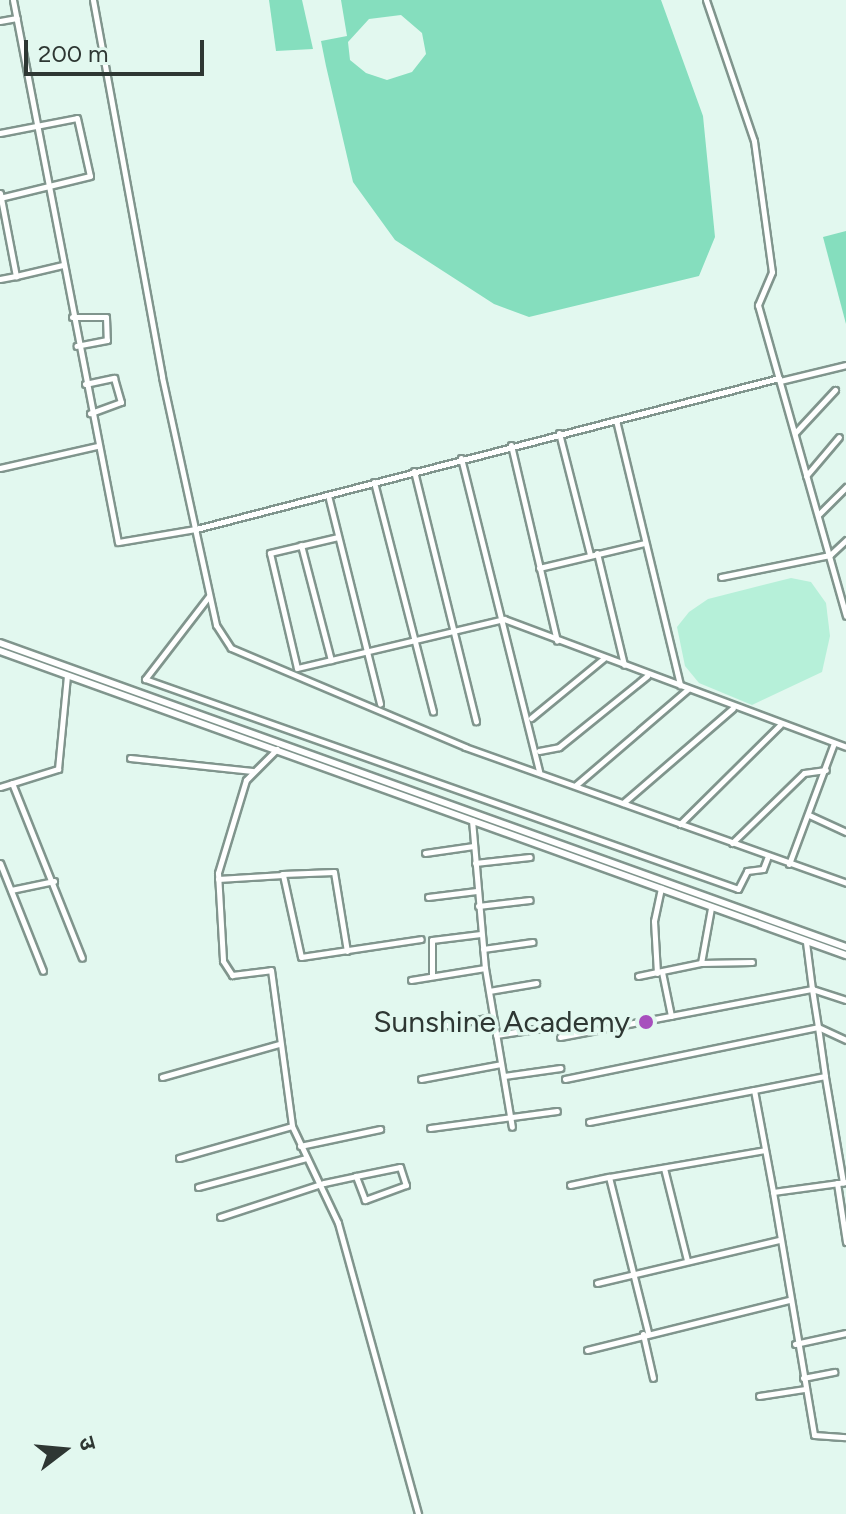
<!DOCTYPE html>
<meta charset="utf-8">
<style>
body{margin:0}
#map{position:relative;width:846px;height:1514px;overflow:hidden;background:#e2f8ef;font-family:Figtree,"Noto Sans Devanagari",sans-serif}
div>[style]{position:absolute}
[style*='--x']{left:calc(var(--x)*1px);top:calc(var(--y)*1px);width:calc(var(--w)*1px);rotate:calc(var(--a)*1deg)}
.green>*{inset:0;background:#b6f0d9}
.water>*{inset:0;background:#85debe}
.roads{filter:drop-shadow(2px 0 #80958d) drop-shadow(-2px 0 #80958d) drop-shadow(0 2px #80958d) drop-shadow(0 -2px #80958d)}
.minor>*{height:5px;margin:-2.5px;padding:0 2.5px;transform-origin:2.5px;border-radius:2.5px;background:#fff}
.tertiary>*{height:6px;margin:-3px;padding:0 3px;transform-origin:3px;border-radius:3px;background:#fff}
.dots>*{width:22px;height:22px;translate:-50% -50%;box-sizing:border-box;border:4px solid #e2f8ef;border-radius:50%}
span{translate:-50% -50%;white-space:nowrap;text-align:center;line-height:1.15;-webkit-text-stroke:7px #e2f8ef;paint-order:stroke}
.poi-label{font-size:30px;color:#2e3733}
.right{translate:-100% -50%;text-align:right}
.north{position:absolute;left:24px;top:1410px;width:80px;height:80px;-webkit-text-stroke:6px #e2f8ef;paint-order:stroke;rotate:74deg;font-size:22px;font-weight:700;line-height:32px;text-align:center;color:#2e3733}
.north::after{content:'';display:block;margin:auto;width:28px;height:36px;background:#2e3733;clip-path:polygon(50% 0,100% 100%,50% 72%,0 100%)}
.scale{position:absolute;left:24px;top:40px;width:180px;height:36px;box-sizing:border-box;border:4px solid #2e3733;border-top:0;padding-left:10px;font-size:24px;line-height:28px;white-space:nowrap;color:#2e3733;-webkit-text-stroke:6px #e2f8ef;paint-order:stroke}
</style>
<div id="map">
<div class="green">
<div style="clip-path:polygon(791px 578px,811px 582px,826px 603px,830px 636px,822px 672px,752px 705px,699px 683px,685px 666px,677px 627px,689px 612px,708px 599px)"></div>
</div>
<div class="water">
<div style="clip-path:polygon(269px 0,302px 0,313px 49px,276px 51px)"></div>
<div style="clip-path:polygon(evenodd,341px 0,661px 0,703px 116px,715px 237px,699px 276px,529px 317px,494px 304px,395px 240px,353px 182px,326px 66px,321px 41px,347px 36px,341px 0,401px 15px,422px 33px,426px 54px,412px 72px,387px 80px,366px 73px,350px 60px,348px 42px,369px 19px,401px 15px)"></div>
<div style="clip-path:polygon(846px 231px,846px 324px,823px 237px)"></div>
</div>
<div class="roads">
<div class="minor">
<div style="--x:13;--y:0;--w:552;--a:79.04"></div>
<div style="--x:118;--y:542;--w:79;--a:-9.5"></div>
<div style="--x:196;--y:529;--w:602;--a:-14.52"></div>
<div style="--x:93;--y:0;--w:383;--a:79.6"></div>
<div style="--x:162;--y:377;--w:254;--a:77.7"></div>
<div style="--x:216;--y:625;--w:27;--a:57"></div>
<div style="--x:231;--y:648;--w:254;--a:22.9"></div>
<div style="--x:465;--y:747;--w:405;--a:19.6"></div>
<div style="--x:706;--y:0;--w:149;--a:71.2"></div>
<div style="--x:754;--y:141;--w:132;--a:82.2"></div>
<div style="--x:772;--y:272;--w:36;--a:113"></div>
<div style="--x:758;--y:305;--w:323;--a:74.2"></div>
<div style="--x:0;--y:21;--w:17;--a:-10"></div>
<div style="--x:0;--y:133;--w:78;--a:-11"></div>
<div style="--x:77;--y:118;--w:59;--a:77.4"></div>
<div style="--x:90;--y:176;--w:93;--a:166.3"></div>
<div style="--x:0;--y:193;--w:85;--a:79.1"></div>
<div style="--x:16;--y:276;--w:48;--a:-13.2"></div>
<div style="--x:0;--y:279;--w:16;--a:-11"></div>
<div style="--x:72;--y:317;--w:34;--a:0"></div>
<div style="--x:106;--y:317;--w:23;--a:88"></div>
<div style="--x:107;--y:340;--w:31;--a:169"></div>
<div style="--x:780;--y:381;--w:68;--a:-13.6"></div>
<div style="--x:85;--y:384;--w:30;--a:-12"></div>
<div style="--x:114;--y:378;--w:25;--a:74"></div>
<div style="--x:121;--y:402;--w:33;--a:160"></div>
<div style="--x:616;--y:420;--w:273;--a:76.4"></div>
<div style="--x:559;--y:433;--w:126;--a:75.7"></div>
<div style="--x:795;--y:433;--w:59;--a:-47.1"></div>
<div style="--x:511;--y:445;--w:201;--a:76.8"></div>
<div style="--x:461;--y:458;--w:323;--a:76"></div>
<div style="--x:0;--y:468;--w:99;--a:-12.8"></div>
<div style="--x:414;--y:471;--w:258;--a:76.1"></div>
<div style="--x:806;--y:476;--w:51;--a:-49.8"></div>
<div style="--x:374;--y:482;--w:237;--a:75.6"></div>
<div style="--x:328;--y:495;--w:215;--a:76"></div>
<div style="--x:818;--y:515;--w:40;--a:-45"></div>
<div style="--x:338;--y:537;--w:70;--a:166.8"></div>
<div style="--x:270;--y:553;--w:118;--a:76.8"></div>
<div style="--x:297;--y:668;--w:213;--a:-13.3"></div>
<div style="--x:504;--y:619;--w:365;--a:20.5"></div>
<div style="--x:301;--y:545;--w:119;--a:75.4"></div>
<div style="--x:597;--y:553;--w:115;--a:76.4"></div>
<div style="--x:539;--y:568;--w:109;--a:-13.3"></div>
<div style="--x:721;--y:577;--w:111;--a:-11.4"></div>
<div style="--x:830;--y:555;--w:22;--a:-43"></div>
<div style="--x:209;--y:596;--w:105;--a:127.6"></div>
<div style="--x:145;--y:679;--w:629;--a:19.5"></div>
<div style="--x:738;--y:889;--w:20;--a:-63"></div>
<div style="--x:747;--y:871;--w:16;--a:-7"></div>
<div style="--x:763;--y:869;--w:14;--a:-69"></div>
<div style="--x:531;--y:718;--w:94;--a:-39.4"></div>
<div style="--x:277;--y:749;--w:44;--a:135"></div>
<div style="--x:246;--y:780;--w:97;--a:106.8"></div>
<div style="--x:218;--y:873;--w:88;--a:86.7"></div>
<div style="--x:223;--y:961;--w:17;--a:57"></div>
<div style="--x:232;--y:975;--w:39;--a:-7"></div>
<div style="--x:271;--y:970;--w:157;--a:82.3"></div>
<div style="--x:292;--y:1126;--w:107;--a:64.6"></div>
<div style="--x:338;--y:1223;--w:302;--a:74.6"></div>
<div style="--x:539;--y:751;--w:20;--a:-11"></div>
<div style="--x:559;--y:747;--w:113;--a:-38.9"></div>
<div style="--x:130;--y:758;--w:123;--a:6.1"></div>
<div style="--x:12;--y:783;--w:188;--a:68.2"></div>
<div style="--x:576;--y:785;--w:148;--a:-40.6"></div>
<div style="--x:0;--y:787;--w:61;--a:-17.2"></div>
<div style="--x:58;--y:769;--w:94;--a:-84.5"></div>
<div style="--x:623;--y:803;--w:145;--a:-40.8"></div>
<div style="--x:809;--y:815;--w:41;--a:24.7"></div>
<div style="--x:472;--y:820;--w:149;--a:85"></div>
<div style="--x:485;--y:968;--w:161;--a:80.4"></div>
<div style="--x:680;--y:824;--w:141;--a:-44.7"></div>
<div style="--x:732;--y:843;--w:100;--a:-44.2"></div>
<div style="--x:804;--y:773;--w:22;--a:-8"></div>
<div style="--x:425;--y:853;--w:49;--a:-8.1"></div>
<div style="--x:0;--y:863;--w:116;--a:68.3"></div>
<div style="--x:475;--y:863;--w:55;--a:-6.2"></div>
<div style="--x:789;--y:864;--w:129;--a:-69.6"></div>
<div style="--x:282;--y:874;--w:52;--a:-2.2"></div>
<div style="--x:334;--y:872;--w:80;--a:80.7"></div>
<div style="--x:218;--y:879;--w:65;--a:-3.5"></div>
<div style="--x:283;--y:875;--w:84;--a:77.6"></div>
<div style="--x:301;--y:957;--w:121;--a:-8.5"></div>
<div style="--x:11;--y:890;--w:44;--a:-11.8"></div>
<div style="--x:428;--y:897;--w:49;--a:-7"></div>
<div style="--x:478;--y:906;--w:52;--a:-6.6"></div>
<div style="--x:483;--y:949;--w:50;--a:-8"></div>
<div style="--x:701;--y:963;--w:56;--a:-79.7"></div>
<div style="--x:662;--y:972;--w:45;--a:78.4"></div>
<div style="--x:657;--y:973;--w:52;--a:-93.3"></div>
<div style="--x:654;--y:921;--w:34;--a:-78"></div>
<div style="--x:432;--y:976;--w:36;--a:-90"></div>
<div style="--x:432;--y:940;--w:49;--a:-7"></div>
<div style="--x:638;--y:976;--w:64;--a:-11.7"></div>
<div style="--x:701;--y:963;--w:51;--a:-1.1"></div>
<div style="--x:411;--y:980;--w:75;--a:-9.2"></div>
<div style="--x:489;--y:991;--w:48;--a:-9.7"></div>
<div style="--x:846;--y:1000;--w:36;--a:-162"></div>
<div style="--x:812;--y:989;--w:38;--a:81"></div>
<div style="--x:818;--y:1027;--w:31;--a:25"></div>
<div style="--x:430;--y:1028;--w:64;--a:-9.9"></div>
<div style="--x:496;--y:1035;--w:59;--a:-8.8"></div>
<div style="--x:560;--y:1037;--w:257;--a:-10.8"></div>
<div style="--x:812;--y:989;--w:47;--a:-97.3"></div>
<div style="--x:504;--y:1076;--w:57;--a:-8.1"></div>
<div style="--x:162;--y:1077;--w:122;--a:-15.8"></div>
<div style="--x:825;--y:1077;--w:107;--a:80.3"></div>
<div style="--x:421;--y:1079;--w:81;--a:-10.6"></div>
<div style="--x:565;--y:1079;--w:258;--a:-11.6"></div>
<div style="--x:818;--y:1027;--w:49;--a:81.9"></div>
<div style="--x:825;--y:1076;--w:72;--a:168.8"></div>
<div style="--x:589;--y:1122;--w:168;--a:-11"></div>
<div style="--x:754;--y:1090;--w:104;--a:79.4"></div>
<div style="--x:773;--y:1192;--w:74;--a:-7.8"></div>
<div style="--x:430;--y:1128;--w:128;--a:-7.6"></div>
<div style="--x:300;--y:1146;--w:82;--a:-12"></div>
<div style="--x:179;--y:1158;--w:117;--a:-15.8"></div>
<div style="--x:664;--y:1168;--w:95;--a:76"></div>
<div style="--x:609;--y:1177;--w:158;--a:-9.8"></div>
<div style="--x:837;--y:1183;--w:60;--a:81.3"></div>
<div style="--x:570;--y:1185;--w:40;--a:-12"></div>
<div style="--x:609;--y:1177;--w:160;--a:75.9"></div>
<div style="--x:198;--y:1187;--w:112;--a:-15"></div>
<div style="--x:773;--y:1192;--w:246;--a:80.4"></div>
<div style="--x:814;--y:1435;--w:32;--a:4"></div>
<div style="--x:220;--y:1217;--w:109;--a:-18.1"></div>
<div style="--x:324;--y:1183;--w:33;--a:-12"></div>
<div style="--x:356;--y:1176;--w:45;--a:-11.6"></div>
<div style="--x:400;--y:1167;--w:19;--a:72"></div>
<div style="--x:406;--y:1185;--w:44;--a:159.9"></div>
<div style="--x:365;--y:1200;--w:26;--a:-111"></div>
<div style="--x:597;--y:1283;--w:187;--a:-13.3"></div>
<div style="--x:643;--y:1334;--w:45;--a:77.2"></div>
<div style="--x:795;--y:1344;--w:52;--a:-12.2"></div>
<div style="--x:587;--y:1350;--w:208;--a:-13.9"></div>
<div style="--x:803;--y:1378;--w:32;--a:-11"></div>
<div style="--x:759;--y:1396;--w:47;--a:-8.7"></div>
</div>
<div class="tertiary">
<div style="--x:0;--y:643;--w:899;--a:19.77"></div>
<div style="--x:0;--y:651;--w:899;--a:19.77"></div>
</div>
</div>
<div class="dots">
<div style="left:646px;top:1022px;background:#a74fbd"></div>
</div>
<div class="poi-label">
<span class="right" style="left:630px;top:1022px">Sunshine Academy</span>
</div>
<div class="north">उ</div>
<div class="scale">200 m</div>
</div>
